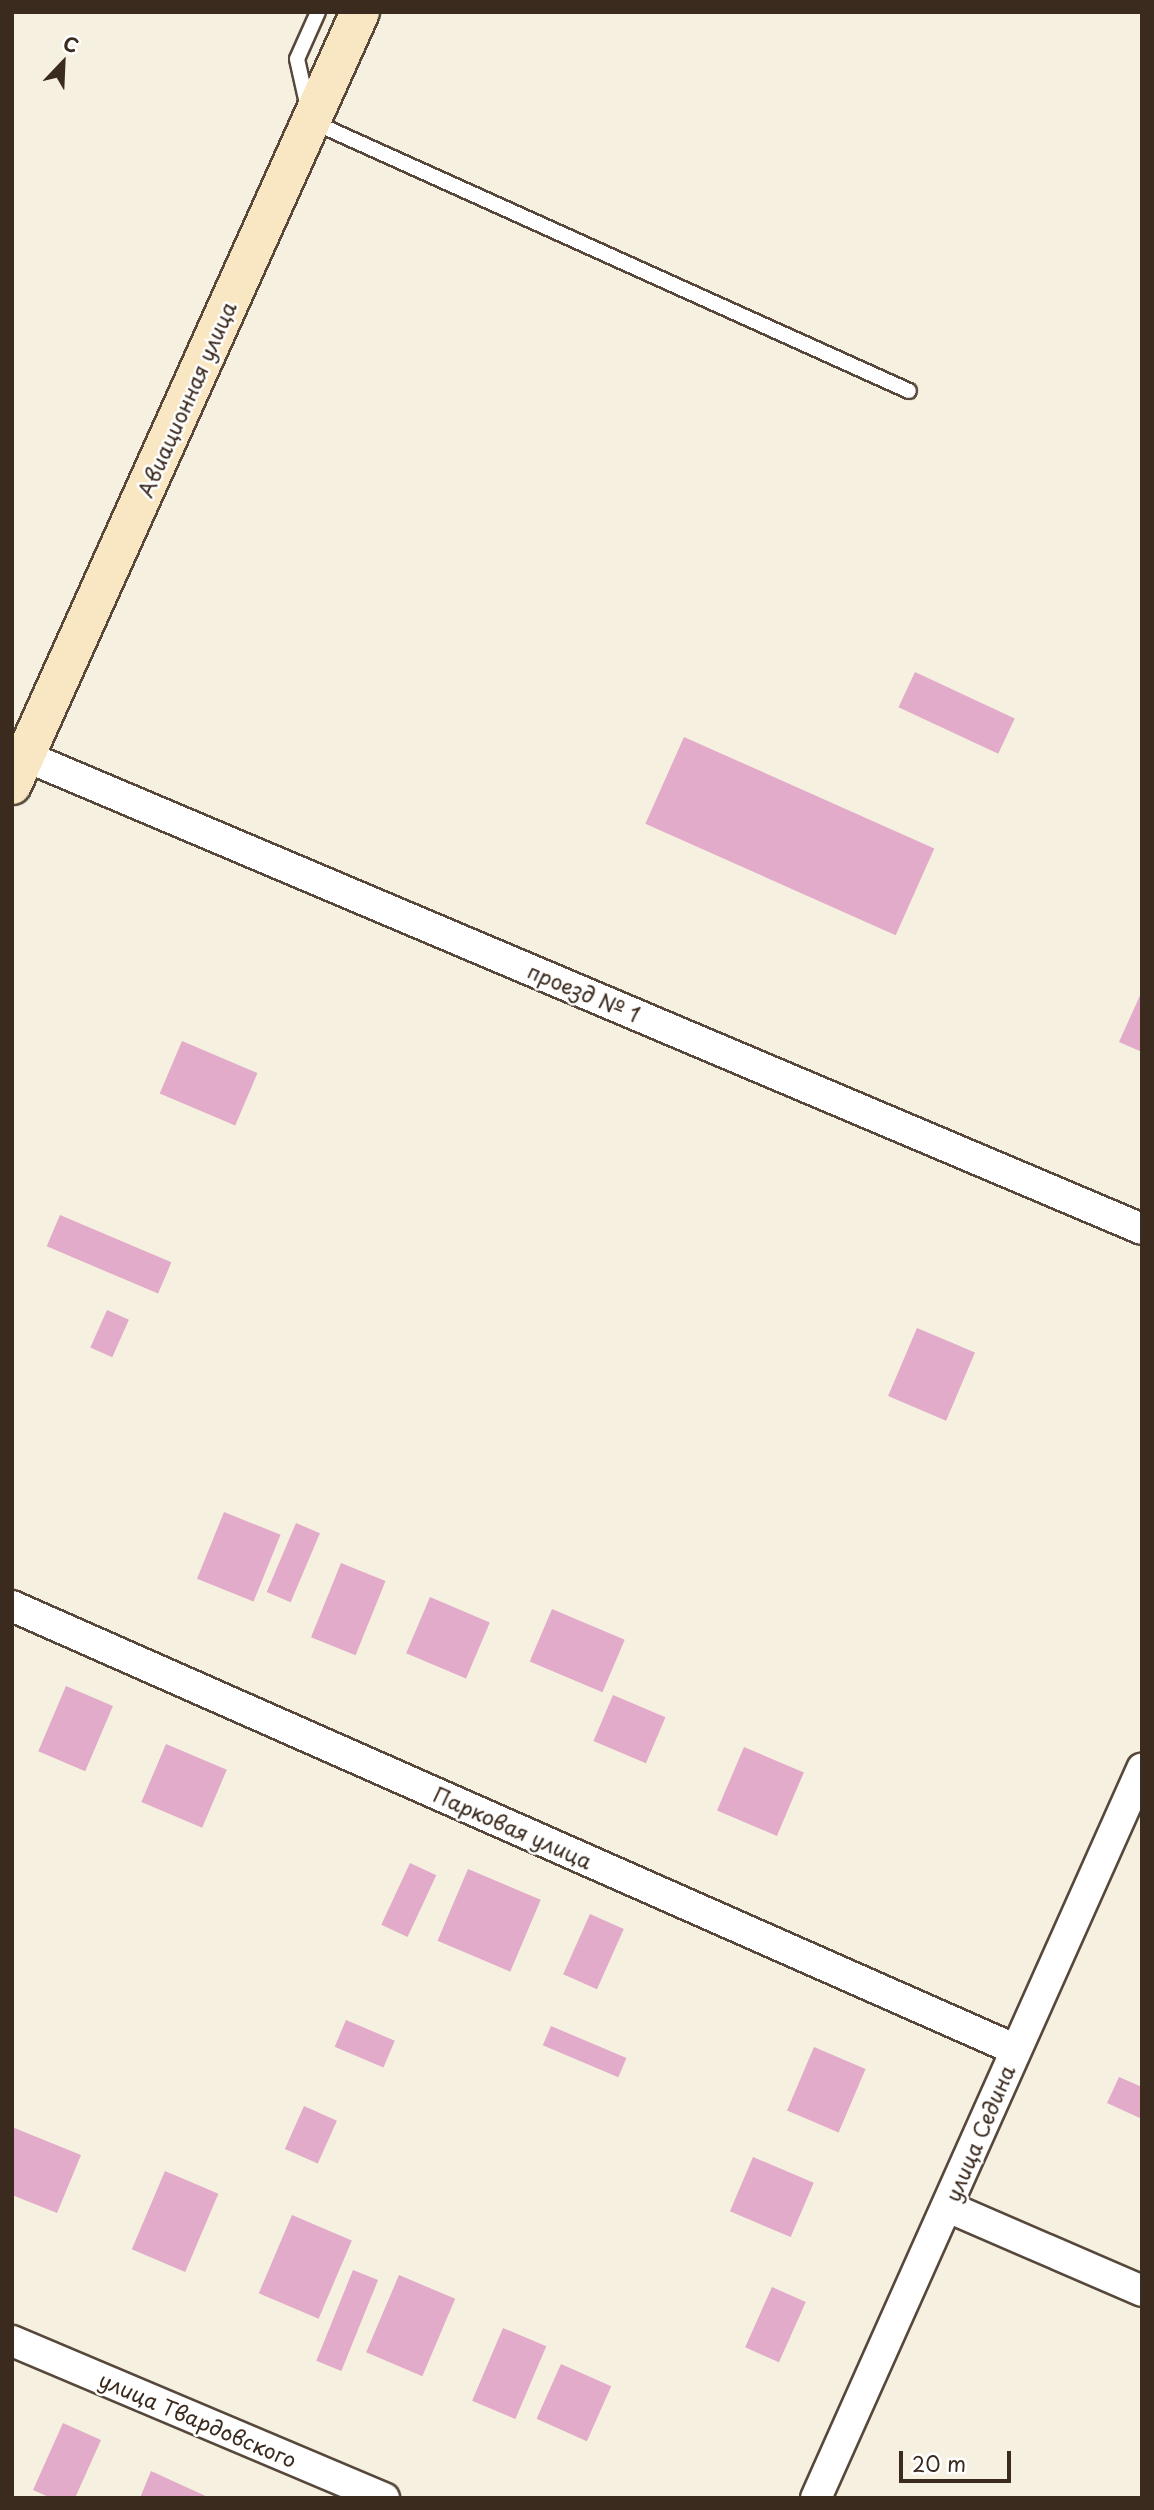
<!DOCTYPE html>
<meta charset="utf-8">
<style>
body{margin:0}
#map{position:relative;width:1154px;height:2510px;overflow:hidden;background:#f6f0e0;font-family:"Playpen Sans",sans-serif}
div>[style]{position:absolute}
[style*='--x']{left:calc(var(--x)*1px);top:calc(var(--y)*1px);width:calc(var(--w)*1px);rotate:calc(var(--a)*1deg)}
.building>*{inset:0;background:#e1abc9;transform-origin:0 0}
.roads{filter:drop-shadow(2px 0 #57483b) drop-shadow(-2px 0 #57483b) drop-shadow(0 2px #57483b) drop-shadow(0 -2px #57483b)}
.lane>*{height:14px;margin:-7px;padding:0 7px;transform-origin:7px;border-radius:7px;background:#fff}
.street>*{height:30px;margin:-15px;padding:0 15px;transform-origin:15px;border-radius:15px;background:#fff}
.secondary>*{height:38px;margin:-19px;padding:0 19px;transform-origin:19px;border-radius:19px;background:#f9e7c3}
span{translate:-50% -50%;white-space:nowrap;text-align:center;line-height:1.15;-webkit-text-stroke:5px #fff;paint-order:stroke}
.street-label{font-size:21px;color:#3b2a1e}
.frame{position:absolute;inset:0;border:14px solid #3b2a1e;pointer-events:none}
.north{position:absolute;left:28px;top:28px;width:70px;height:70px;-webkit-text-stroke:5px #fff;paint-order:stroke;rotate:23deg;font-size:19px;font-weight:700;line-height:28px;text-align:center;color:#3b2a1e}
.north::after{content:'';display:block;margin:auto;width:24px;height:32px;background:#3b2a1e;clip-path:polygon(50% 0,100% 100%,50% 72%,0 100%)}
.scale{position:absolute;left:899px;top:2451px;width:112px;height:32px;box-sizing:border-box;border:4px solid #3b2a1e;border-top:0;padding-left:9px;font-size:21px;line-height:24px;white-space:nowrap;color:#3b2a1e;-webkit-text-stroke:5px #fff;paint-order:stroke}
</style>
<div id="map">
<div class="building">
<div style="left:915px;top:672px;width:110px;height:39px;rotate:25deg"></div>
<div style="left:684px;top:737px;width:274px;height:95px;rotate:24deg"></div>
<div style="clip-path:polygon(1142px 991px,1142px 1052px,1119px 1042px)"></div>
<div style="left:182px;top:1041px;width:82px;height:57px;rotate:23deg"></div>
<div style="left:60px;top:1215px;width:121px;height:34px;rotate:23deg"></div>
<div style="left:107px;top:1310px;width:24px;height:41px;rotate:24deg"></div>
<div style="left:917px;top:1328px;width:63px;height:74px;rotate:23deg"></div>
<div style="left:224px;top:1512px;width:61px;height:72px;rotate:22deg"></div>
<div style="left:296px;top:1523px;width:26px;height:75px;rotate:23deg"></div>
<div style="left:341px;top:1563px;width:48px;height:80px;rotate:22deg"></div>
<div style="left:430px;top:1597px;width:65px;height:61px;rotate:23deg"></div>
<div style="left:552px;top:1609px;width:79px;height:57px;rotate:23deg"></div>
<div style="left:66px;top:1686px;width:51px;height:71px;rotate:23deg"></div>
<div style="left:613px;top:1695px;width:57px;height:50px;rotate:23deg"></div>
<div style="left:166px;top:1744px;width:66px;height:63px;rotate:23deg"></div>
<div style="left:744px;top:1747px;width:65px;height:69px;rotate:23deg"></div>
<div style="left:410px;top:1863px;width:29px;height:68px;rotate:25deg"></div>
<div style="left:468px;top:1869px;width:79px;height:78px;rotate:23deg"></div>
<div style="left:590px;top:1914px;width:37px;height:66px;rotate:24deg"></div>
<div style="left:346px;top:2020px;width:53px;height:29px;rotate:23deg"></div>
<div style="left:551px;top:2026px;width:82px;height:21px;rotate:23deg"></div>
<div style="left:814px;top:2047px;width:56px;height:69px;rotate:23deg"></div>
<div style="clip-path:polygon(1119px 2077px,1142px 2087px,1142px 2119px,1107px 2103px)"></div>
<div style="left:304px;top:2106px;width:36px;height:47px;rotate:24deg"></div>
<div style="clip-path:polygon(12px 2127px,81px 2155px,57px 2213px,12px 2195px)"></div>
<div style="left:753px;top:2157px;width:66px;height:59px;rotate:23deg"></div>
<div style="left:165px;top:2171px;width:58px;height:85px;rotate:23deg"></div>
<div style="left:292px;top:2215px;width:65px;height:85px;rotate:23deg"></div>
<div style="left:353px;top:2270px;width:27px;height:98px;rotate:22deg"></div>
<div style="left:399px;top:2275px;width:61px;height:84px;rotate:23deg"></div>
<div style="left:772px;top:2287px;width:37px;height:66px;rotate:24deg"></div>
<div style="left:503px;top:2328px;width:47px;height:79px;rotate:23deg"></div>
<div style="left:561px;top:2364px;width:55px;height:60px;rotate:24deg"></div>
<div style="clip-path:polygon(63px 2423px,101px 2440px,75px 2498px,51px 2498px,33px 2490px)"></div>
<div style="clip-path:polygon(151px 2471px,210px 2498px,140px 2498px)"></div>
</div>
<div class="roads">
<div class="lane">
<div style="--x:318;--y:12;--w:51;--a:114.1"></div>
<div style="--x:297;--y:59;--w:64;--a:77.3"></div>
<div style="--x:311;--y:121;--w:656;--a:24.3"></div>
</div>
<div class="street">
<div style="--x:25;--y:756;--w:1213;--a:22.95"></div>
<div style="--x:12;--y:1606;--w:1096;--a:23.85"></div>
<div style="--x:948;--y:2207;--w:211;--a:23.4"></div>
<div style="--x:12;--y:2341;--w:404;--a:22.9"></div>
<div style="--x:816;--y:2498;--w:799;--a:-65.91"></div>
</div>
<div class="secondary">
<div style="--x:12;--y:785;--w:848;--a:-65.76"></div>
</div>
</div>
<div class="street-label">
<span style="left:186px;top:399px;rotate:-66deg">Авиационная улица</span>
<span style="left:584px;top:992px;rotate:23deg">проезд № 1</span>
<span style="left:513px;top:1827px;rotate:24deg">Парковая улица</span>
<span style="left:979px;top:2133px;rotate:-67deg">улица Седина</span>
<span style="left:198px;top:2419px;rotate:23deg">улица Твардовского</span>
</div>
<div class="frame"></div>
<div class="north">С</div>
<div class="scale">20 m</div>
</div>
